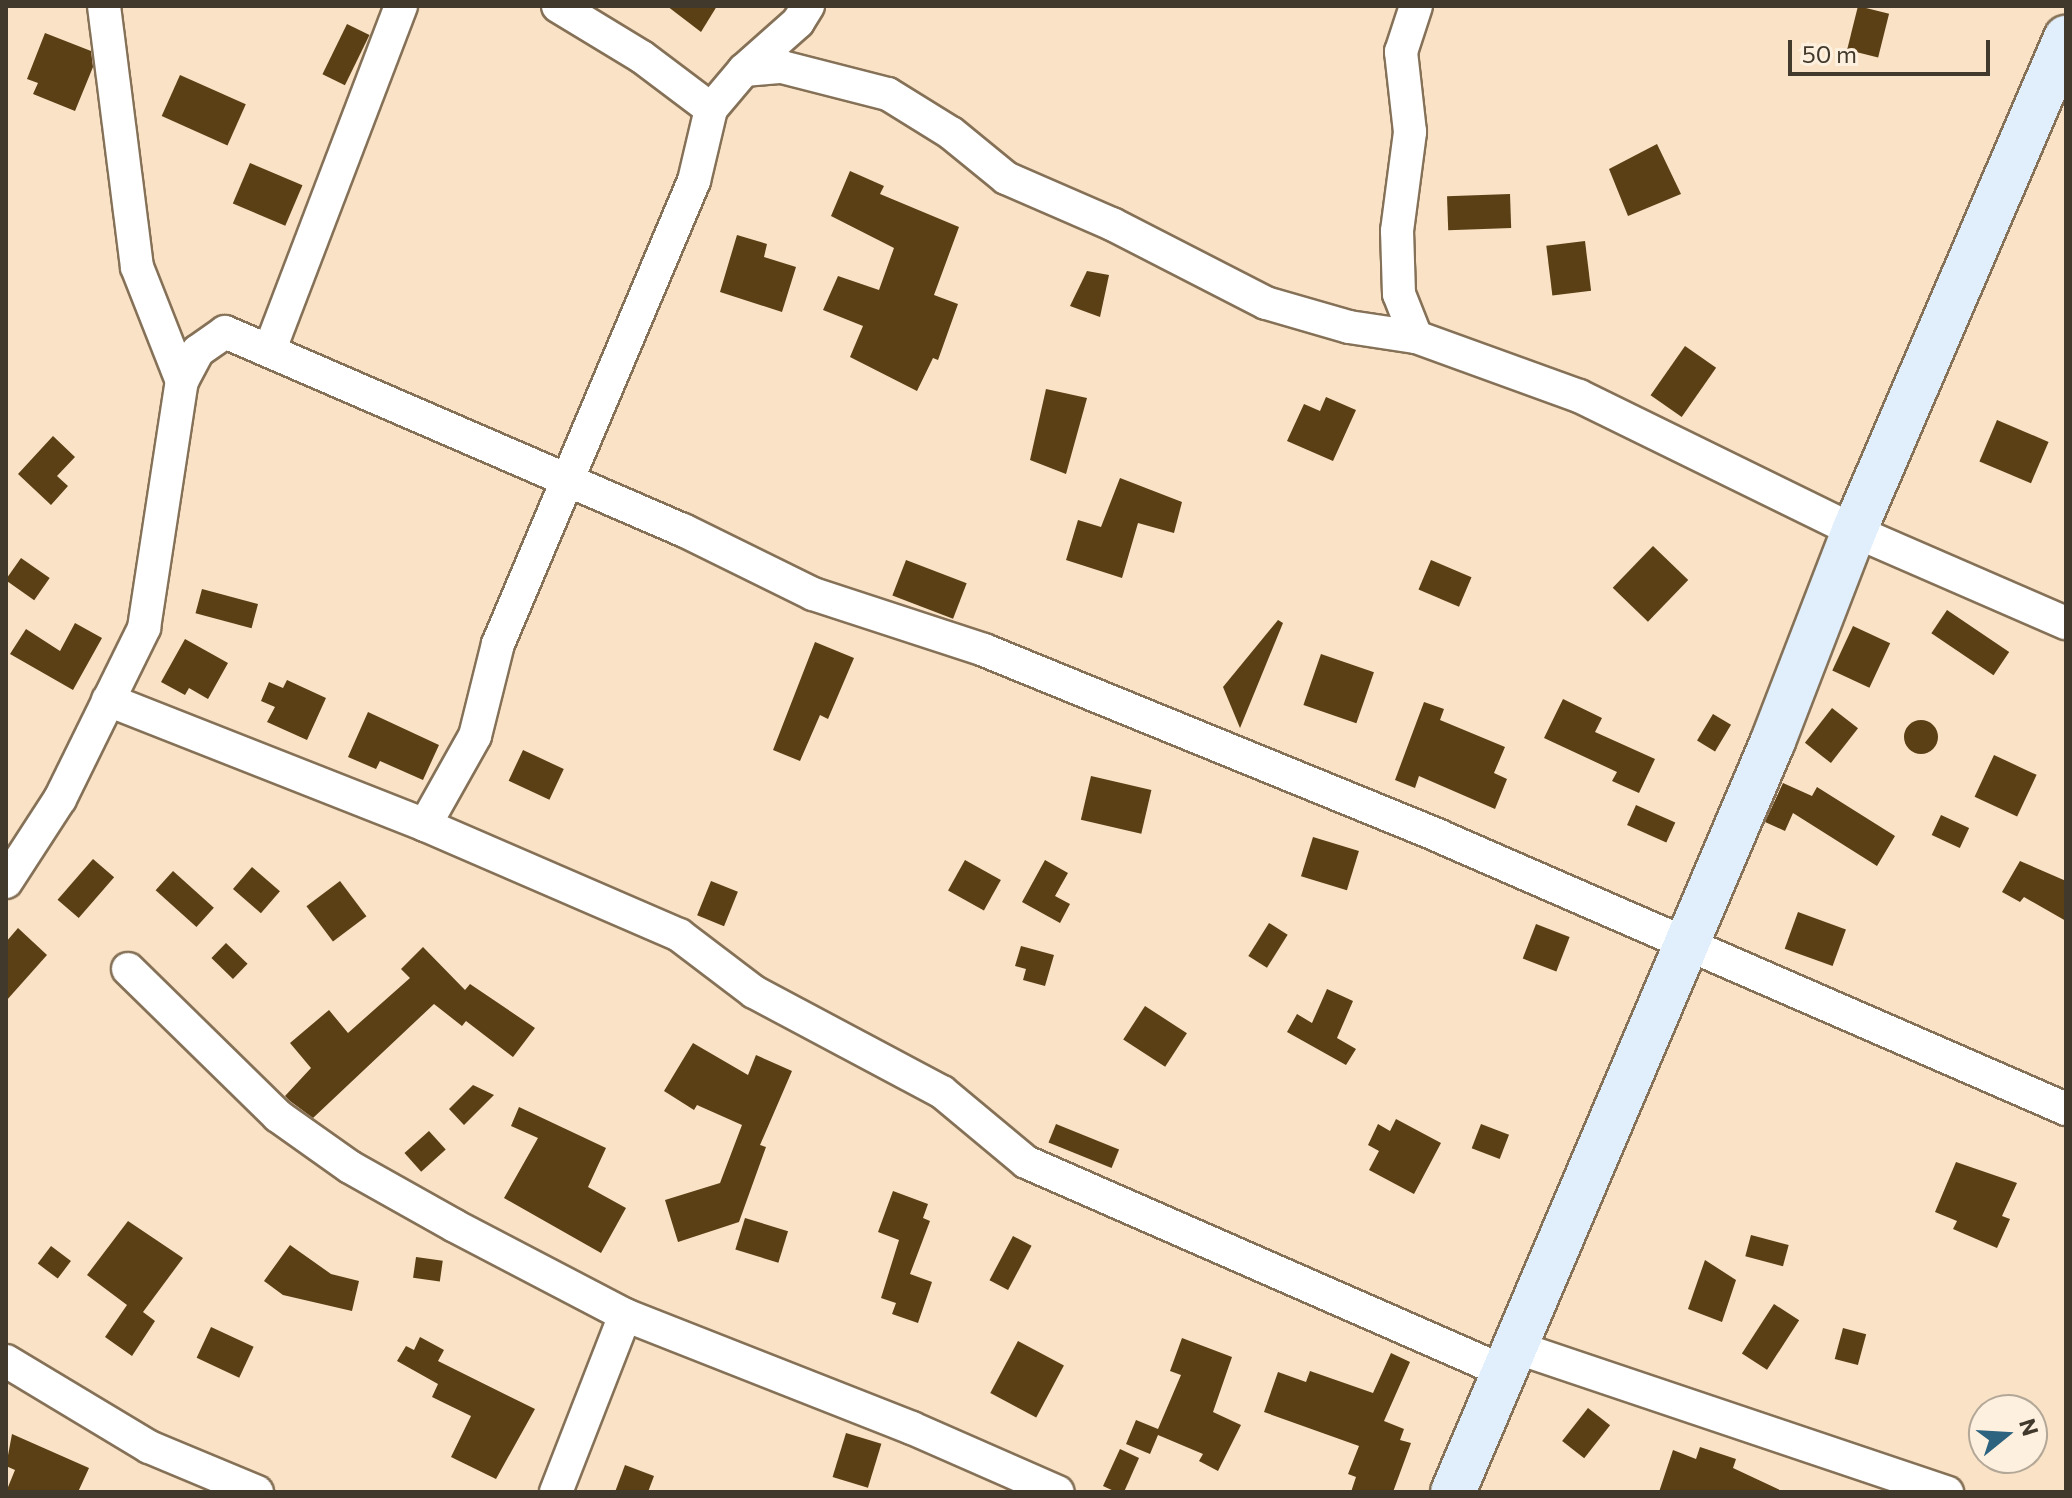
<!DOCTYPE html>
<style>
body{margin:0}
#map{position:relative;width:2072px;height:1498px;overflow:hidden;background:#f9e2c5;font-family:Commissioner,sans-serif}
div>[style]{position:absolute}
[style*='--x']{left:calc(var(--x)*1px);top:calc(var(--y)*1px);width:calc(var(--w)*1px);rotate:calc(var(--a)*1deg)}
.building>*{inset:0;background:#5b3f15;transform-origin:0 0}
.round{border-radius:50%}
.roads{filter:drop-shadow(2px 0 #857157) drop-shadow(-2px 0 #857157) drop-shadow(0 2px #857157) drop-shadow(0 -2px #857157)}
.street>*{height:32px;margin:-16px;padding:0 16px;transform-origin:16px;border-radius:16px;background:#fff}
.secondary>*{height:44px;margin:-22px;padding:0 22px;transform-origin:22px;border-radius:22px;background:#e1effc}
span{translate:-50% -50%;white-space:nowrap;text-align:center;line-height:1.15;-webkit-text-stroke:8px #fef0df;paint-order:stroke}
.frame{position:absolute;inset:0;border:8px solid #42392d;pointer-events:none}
.north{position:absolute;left:1968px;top:1394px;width:80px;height:80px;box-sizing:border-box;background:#fef0df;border:2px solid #b3a798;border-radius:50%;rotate:72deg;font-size:22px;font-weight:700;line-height:32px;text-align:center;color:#42392d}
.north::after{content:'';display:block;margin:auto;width:28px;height:36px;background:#2e637f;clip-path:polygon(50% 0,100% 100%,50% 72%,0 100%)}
.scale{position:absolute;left:1788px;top:40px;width:202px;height:36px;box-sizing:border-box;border:4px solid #42392d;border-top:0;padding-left:10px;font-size:24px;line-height:28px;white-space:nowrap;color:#42392d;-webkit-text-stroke:6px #fef0df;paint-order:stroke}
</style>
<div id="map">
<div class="building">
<div style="clip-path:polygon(667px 6px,717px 6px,701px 32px)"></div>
<div style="left:1858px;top:6px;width:32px;height:45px;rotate:14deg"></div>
<div style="left:347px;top:24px;width:25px;height:56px;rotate:26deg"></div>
<div style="clip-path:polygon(45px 33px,91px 51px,93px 67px,75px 111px,33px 94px,38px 83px,27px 79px)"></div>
<div style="left:180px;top:75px;width:72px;height:45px;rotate:24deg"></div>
<div style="clip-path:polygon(1657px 144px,1681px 194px,1628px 216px,1609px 169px)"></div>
<div style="left:250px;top:163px;width:57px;height:44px;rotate:23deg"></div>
<div style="clip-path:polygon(850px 171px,884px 186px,880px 194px,959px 227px,934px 295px,958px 304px,938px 360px,933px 358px,917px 391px,850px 357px,863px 326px,823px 310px,838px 276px,879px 290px,894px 248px,831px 216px)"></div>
<div style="left:1510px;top:194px;width:34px;height:63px;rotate:88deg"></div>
<div style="clip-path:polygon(737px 235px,767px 244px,764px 257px,796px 267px,782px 312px,720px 292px)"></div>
<div style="left:1585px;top:241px;width:50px;height:39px;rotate:83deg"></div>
<div style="clip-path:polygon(1087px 271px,1109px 275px,1100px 317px,1070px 306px)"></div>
<div style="left:1685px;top:346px;width:38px;height:60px;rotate:35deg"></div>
<div style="clip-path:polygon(1046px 389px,1087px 398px,1066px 474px,1030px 460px)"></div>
<div style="clip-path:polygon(1326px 397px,1356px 410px,1333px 461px,1287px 441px,1304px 404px,1320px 411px)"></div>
<div style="left:1997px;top:420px;width:56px;height:45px;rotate:23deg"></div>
<div style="clip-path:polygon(53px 436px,75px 457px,57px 476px,68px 486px,51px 505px,18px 474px)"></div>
<div style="clip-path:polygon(1120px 478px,1182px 502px,1174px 533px,1138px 523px,1122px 578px,1066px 560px,1078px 520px,1101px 527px)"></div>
<div style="left:1653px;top:546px;width:49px;height:58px;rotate:44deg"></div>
<div style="left:21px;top:558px;width:35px;height:27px;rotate:35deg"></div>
<div style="left:906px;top:560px;width:65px;height:38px;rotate:21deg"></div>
<div style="left:1431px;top:560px;width:44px;height:32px;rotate:23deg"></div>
<div style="left:202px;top:589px;width:58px;height:25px;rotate:15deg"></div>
<div style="left:1947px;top:610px;width:75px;height:28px;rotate:34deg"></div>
<div style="clip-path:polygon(1278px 620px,1283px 623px,1240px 728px,1223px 687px)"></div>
<div style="clip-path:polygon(75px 623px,102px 638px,73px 690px,10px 654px,26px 629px,60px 651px)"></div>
<div style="left:1853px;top:626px;width:41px;height:49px;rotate:25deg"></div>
<div style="clip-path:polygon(185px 639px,228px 663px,208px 699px,189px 688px,185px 695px,161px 682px)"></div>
<div style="clip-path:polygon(815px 642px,854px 658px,828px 719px,820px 715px,800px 761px,773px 750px)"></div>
<div style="left:1321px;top:654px;width:56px;height:54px;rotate:19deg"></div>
<div style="clip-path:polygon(287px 680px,326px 698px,307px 740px,267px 722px,275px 707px,261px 701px,269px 682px,283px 688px)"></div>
<div style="clip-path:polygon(1563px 699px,1602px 718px,1595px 732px,1655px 759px,1639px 793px,1612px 781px,1617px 772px,1544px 738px)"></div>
<div style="clip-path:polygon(1424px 702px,1444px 709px,1440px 720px,1505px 747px,1494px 773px,1507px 779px,1495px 809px,1419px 776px,1415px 788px,1395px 780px)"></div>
<div style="left:1832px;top:708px;width:33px;height:44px;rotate:38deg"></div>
<div style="clip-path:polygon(368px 712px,439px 745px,423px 780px,380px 761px,376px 769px,348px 757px)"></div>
<div style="left:1713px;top:714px;width:21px;height:31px;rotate:31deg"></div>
<div class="round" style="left:1904px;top:720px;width:34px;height:34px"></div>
<div style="left:523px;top:750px;width:45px;height:34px;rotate:25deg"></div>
<div style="left:1994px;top:755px;width:47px;height:46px;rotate:25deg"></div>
<div style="left:1091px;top:776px;width:62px;height:45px;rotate:13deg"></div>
<div style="clip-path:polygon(1783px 783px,1812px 796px,1817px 787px,1895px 836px,1877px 866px,1793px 813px,1785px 831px,1765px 822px)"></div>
<div style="left:1636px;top:805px;width:43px;height:22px;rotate:24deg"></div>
<div style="left:1941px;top:815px;width:31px;height:22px;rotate:25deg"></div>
<div style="left:1313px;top:837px;width:48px;height:41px;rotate:17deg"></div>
<div style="left:93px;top:859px;width:28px;height:54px;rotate:41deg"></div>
<div style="left:965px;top:860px;width:41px;height:35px;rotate:29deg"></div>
<div style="clip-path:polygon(1045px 860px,1068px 873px,1055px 896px,1070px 904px,1060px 923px,1022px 902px)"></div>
<div style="clip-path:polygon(2020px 861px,2066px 881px,2066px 921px,2024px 897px,2020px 902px,2002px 892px)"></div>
<div style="left:252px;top:867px;width:37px;height:29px;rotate:41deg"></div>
<div style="left:173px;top:871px;width:55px;height:26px;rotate:42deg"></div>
<div style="left:340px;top:881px;width:44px;height:42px;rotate:53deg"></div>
<div style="left:711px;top:881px;width:29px;height:37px;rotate:22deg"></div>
<div style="left:1798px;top:912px;width:51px;height:39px;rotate:20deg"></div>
<div style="left:1269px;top:923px;width:22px;height:39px;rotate:32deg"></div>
<div style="left:1536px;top:924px;width:36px;height:37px;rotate:21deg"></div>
<div style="clip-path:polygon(18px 928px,47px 955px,6px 1001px,6px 942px)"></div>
<div style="left:226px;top:943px;width:30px;height:21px;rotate:44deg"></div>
<div style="clip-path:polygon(1021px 946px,1054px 955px,1045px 986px,1023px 980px,1026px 969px,1015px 966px)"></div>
<div style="clip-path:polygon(423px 947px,465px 990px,470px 984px,535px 1028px,513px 1057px,466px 1021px,462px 1026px,434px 1004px,313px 1118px,290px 1101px,285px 1096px,311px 1068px,290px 1043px,329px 1010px,348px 1033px,410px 978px,401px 969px)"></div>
<div style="clip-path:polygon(1327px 989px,1353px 1001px,1337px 1038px,1356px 1049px,1346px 1065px,1287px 1032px,1297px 1014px,1312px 1023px)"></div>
<div style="left:1145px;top:1006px;width:50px;height:40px;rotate:33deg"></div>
<div style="clip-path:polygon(693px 1043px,748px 1075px,756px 1055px,792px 1071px,760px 1145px,766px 1147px,739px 1222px,678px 1242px,665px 1200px,720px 1183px,742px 1125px,697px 1105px,694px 1110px,664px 1091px)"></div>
<div style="clip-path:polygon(473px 1085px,494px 1095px,464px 1125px,449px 1109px)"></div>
<div style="clip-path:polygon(519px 1107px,606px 1148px,588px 1187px,626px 1208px,601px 1253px,504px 1198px,538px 1138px,511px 1126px)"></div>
<div style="clip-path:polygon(1396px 1119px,1441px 1143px,1414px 1194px,1369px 1170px,1379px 1151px,1368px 1145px,1378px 1124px,1390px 1131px)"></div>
<div style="left:1056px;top:1124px;width:68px;height:20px;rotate:22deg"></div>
<div style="left:1481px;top:1124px;width:30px;height:26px;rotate:21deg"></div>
<div style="left:429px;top:1131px;width:25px;height:33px;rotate:48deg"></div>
<div style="clip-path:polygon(1956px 1162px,2017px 1183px,2002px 1216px,2010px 1219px,1997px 1248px,1953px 1229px,1957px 1221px,1935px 1212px)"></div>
<div style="clip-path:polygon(893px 1191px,928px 1204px,923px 1218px,930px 1221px,910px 1274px,932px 1282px,918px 1323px,892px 1314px,896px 1303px,881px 1298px,899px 1240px,878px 1232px)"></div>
<div style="left:745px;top:1218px;width:45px;height:33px;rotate:17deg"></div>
<div style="clip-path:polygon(128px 1221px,183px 1258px,143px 1312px,155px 1321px,132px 1356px,105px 1337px,127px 1305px,87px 1275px)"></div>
<div style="left:1751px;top:1235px;width:39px;height:22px;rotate:15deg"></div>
<div style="left:1013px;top:1236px;width:21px;height:50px;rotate:28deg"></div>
<div style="clip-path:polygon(290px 1245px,331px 1274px,359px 1281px,352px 1311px,283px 1295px,264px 1281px)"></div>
<div style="left:51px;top:1246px;width:25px;height:22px;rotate:37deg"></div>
<div style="left:416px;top:1257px;width:27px;height:21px;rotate:8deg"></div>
<div style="clip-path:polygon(1705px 1260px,1736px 1280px,1722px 1322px,1688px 1309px)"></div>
<div style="left:1774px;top:1304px;width:30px;height:59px;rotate:33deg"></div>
<div style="left:211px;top:1327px;width:47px;height:34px;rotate:25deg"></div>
<div style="left:1843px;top:1328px;width:24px;height:32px;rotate:15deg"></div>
<div style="clip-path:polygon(420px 1337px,444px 1350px,438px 1361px,535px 1409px,496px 1479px,451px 1457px,471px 1416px,432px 1397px,438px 1384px,397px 1361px,406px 1346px,414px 1350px)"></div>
<div style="clip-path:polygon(1182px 1338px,1232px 1357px,1213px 1412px,1241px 1425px,1218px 1471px,1199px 1461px,1203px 1454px,1158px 1435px,1150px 1454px,1126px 1444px,1136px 1420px,1158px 1429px,1181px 1375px,1170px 1371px)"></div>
<div style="left:1018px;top:1341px;width:52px;height:59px;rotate:28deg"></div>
<div style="clip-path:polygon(1391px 1353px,1410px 1362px,1384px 1421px,1404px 1429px,1400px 1440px,1411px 1443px,1393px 1492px,1351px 1492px,1356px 1477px,1348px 1474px,1359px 1446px,1264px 1412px,1278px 1372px,1306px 1382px,1310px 1371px,1373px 1393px)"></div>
<div style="left:1588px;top:1408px;width:28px;height:42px;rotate:38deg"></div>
<div style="left:846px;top:1433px;width:37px;height:46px;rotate:17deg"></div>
<div style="clip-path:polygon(12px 1434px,89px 1468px,78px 1492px,6px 1492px,15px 1470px,6px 1466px)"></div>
<div style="clip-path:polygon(1700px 1447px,1736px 1459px,1733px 1468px,1784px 1492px,1659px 1492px,1673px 1450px,1696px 1459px)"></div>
<div style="clip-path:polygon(1120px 1449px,1139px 1458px,1124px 1492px,1116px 1492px,1103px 1486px)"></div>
<div style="clip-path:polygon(625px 1465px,654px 1476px,648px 1492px,615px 1492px)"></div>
</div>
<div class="roads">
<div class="street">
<div style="--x:104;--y:6;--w:263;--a:82.8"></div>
<div style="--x:137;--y:267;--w:123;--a:68.5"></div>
<div style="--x:558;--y:6;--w:98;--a:31.3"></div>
<div style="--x:642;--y:57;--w:86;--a:37"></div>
<div style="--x:744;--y:70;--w:72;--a:-41.6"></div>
<div style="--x:798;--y:22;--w:19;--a:-58"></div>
<div style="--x:1416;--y:337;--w:46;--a:-111.6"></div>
<div style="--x:1399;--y:294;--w:63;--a:-91.8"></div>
<div style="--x:1397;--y:231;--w:100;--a:-82.5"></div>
<div style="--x:1410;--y:132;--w:81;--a:-96.4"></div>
<div style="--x:1401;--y:52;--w:48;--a:-71.9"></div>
<div style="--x:270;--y:349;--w:367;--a:-69.1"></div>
<div style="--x:108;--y:700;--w:341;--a:21.5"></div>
<div style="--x:425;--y:825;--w:277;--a:23.4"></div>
<div style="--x:679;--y:935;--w:94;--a:37.2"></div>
<div style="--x:754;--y:992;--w:213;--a:28"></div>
<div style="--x:942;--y:1092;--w:109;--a:39.8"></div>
<div style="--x:1026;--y:1162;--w:523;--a:23.67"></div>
<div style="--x:425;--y:825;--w:102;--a:-60.7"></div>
<div style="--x:475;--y:736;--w:95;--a:-76"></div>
<div style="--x:498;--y:644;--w:503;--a:-67.06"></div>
<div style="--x:694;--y:181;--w:74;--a:-76.7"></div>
<div style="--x:711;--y:109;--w:51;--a:-49.8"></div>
<div style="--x:744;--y:70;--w:38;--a:-5"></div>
<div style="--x:782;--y:67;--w:109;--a:14.3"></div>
<div style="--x:888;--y:94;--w:74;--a:31.8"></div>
<div style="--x:951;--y:133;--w:71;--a:39.3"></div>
<div style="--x:1006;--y:178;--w:116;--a:23.5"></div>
<div style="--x:1112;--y:224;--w:173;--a:27.2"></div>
<div style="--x:1266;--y:303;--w:86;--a:16.1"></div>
<div style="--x:1349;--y:327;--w:68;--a:8.5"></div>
<div style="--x:1416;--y:337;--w:173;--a:19.9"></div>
<div style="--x:1579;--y:396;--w:306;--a:26.1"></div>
<div style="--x:1854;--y:531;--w:231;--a:23.5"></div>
<div style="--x:6;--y:882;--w:99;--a:-57"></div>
<div style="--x:60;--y:799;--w:191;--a:-63.8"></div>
<div style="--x:144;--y:628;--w:250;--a:-81.3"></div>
<div style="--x:182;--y:381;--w:34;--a:-62"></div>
<div style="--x:198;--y:351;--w:33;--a:-35"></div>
<div style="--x:225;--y:332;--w:499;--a:23.4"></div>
<div style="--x:683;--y:530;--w:145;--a:26.2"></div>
<div style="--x:813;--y:594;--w:180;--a:18.1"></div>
<div style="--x:984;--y:650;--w:492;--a:22.2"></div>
<div style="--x:1439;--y:836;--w:684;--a:23.53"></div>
<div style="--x:128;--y:969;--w:210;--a:44.4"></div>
<div style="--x:278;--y:1116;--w:88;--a:35.3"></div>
<div style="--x:350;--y:1167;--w:120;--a:29.3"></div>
<div style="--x:455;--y:1226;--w:192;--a:27.6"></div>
<div style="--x:625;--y:1315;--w:308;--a:21.5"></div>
<div style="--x:912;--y:1428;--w:159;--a:23.7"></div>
<div style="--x:1515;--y:1347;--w:456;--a:18.6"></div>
<div style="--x:6;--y:1361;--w:167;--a:31"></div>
<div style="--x:149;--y:1447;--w:117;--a:22.6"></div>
<div style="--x:556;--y:1492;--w:190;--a:-68.7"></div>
</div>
<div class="secondary">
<div style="--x:1453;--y:1492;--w:816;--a:-66.92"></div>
<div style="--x:1773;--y:741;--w:225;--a:-68.9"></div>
<div style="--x:1854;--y:531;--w:537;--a:-66.73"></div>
</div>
</div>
<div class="frame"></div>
<div class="north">N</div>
<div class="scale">50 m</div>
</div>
